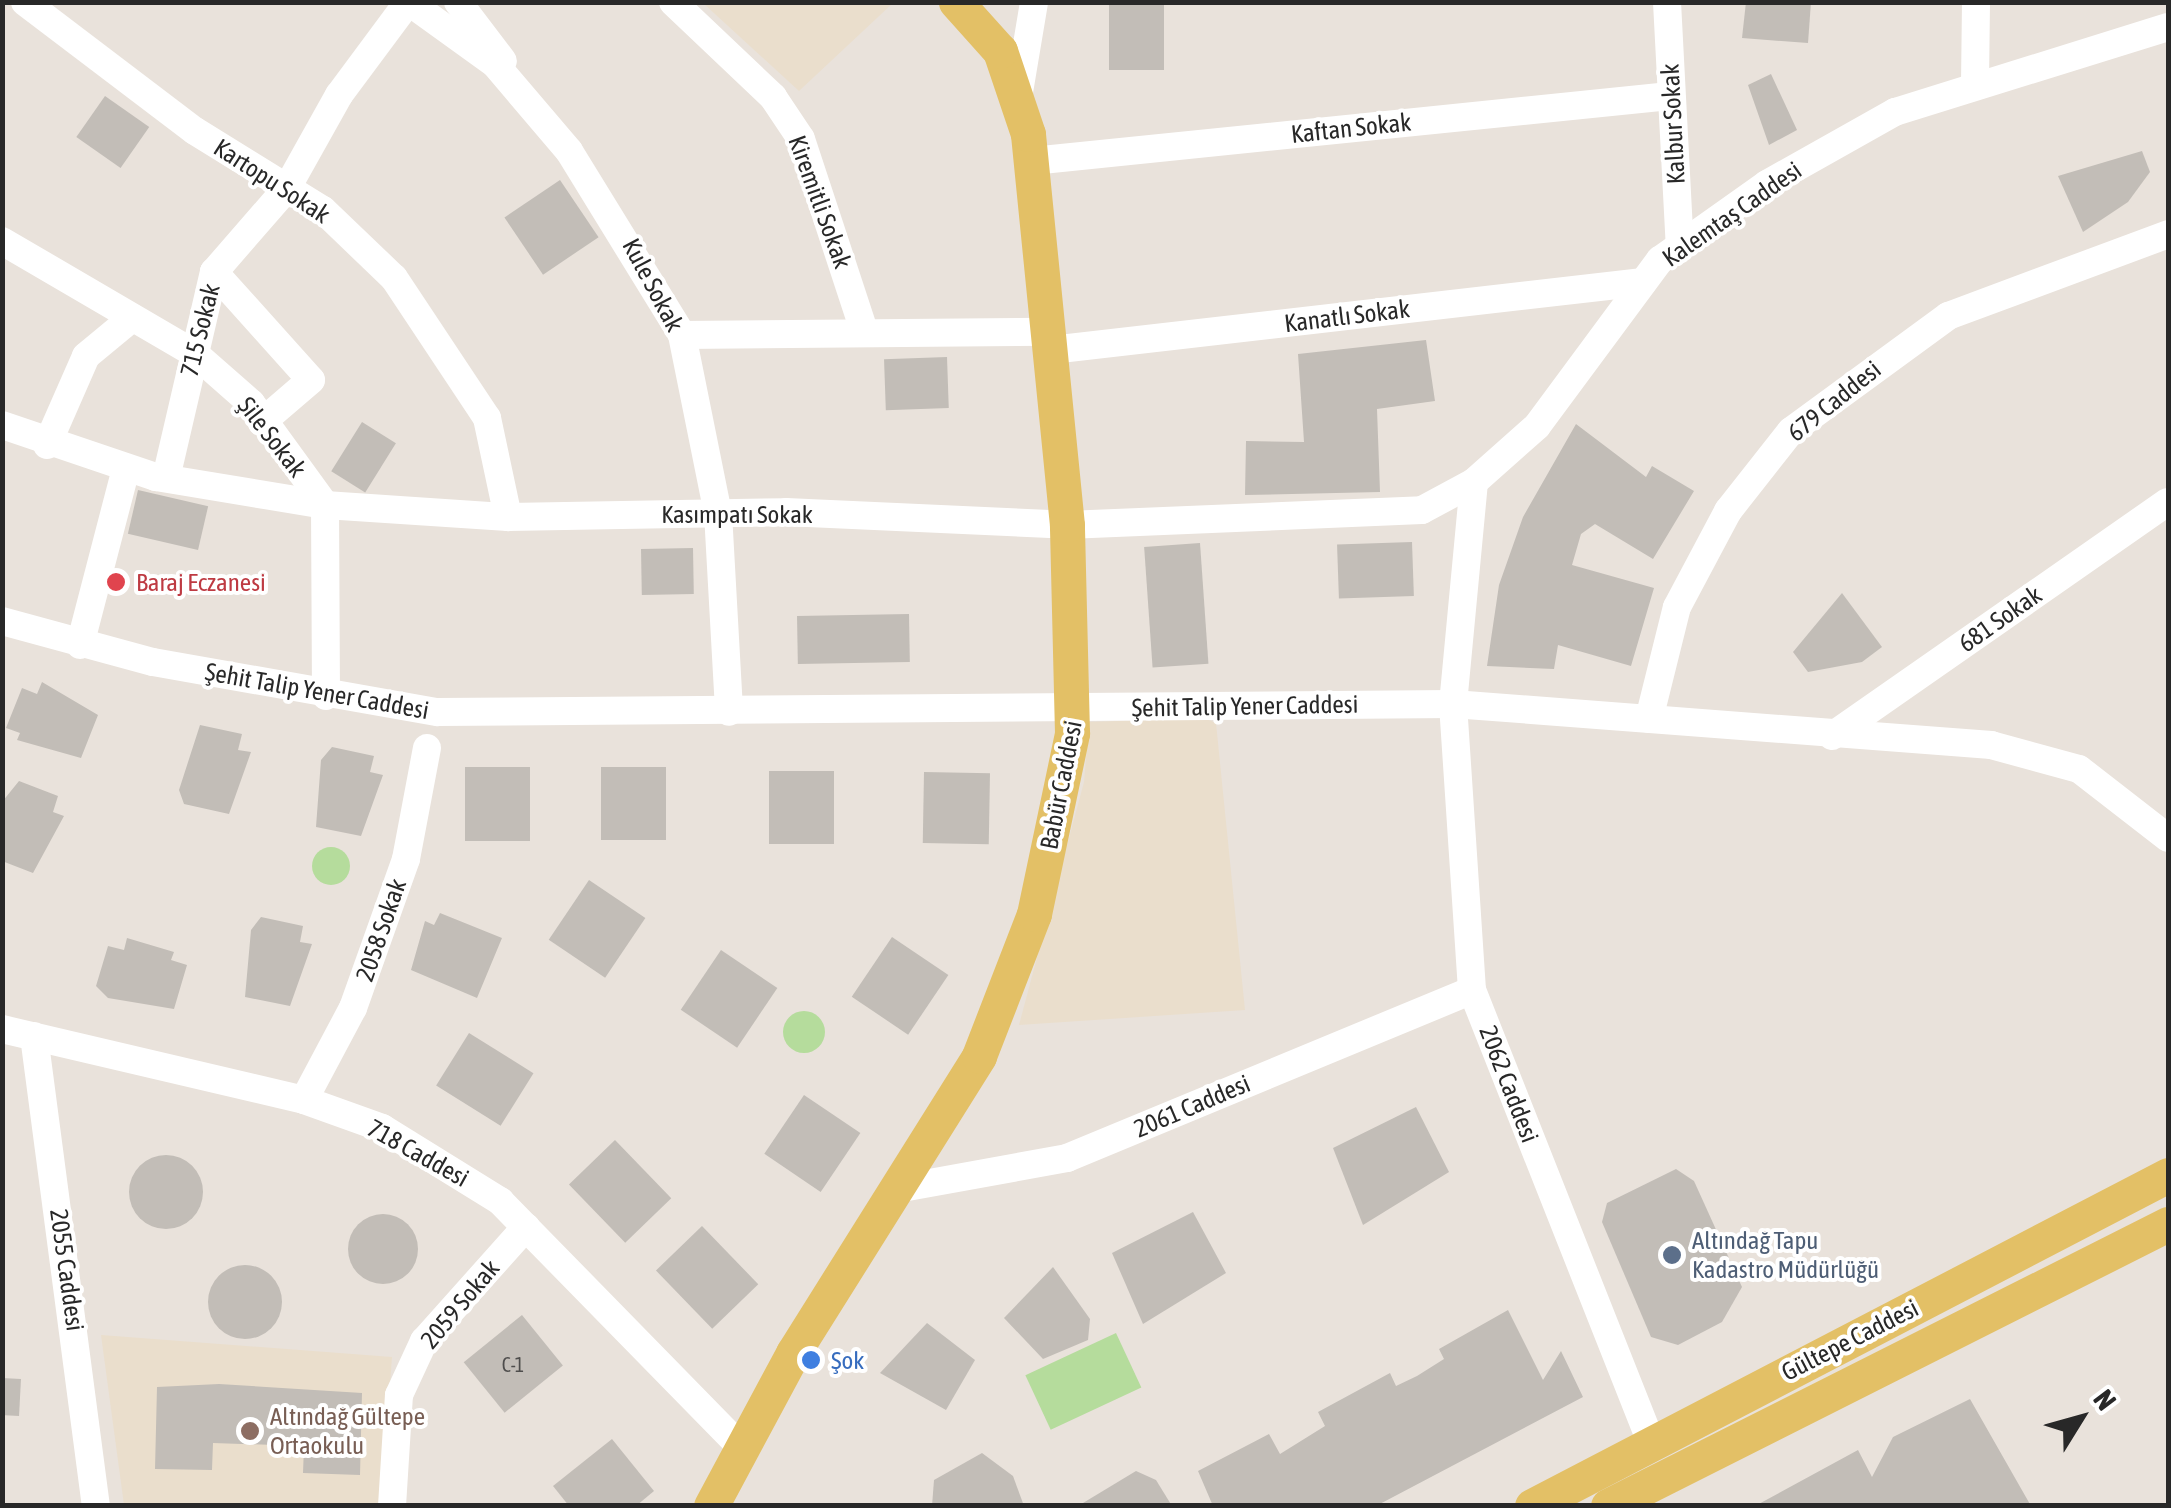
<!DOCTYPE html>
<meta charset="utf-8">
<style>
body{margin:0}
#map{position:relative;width:2171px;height:1508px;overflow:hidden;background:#e9e2db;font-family:"Asap Condensed",sans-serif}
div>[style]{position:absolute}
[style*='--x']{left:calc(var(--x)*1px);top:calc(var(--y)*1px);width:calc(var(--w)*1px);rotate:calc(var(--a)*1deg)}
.education>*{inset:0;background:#eadecc}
.green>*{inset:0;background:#b5dc9c;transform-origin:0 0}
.round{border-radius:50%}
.building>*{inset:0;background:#c2bdb7;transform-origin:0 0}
.minor>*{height:28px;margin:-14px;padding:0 14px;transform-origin:14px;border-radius:14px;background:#fff}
.major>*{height:35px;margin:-17.5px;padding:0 17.5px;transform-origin:17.5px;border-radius:17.5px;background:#e3c066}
.dots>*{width:28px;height:28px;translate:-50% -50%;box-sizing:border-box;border:5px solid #fff;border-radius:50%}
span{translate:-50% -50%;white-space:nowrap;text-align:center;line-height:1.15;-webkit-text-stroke:8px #fff;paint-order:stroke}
.number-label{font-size:20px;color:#4e4d4c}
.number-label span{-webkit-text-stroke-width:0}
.street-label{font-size:25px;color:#282828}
.health-label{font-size:25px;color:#be3a42}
.left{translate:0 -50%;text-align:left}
.service-label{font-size:25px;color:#4e5e75}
.shop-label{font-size:25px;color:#366cbe}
.education-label{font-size:25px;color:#785e54}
.frame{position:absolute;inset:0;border:5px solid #282828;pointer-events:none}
.north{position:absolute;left:2031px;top:1368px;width:100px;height:100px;-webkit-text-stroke:8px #fff;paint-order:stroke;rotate:53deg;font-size:28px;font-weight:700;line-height:40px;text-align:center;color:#282828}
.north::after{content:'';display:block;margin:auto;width:35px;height:45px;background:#282828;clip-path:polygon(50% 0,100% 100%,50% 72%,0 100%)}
</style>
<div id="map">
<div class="education">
<div style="clip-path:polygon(703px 3px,893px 3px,799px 91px)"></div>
<div style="clip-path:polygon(1204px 718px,1216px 723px,1245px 1010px,1019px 1025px,1084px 782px,1089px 722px)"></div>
<div style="clip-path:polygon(101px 1335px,392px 1357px,381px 1505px,124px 1505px)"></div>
</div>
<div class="green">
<div class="round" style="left:312px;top:847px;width:38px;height:38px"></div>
<div class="round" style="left:783px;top:1011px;width:42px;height:42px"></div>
<div style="left:1116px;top:1333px;width:60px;height:100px;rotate:65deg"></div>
</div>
<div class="building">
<div style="left:1109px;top:2px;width:55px;height:68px"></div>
<div style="clip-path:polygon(1746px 2px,1811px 2px,1808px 43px,1742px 38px)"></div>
<div style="clip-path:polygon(1771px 74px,1797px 130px,1769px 145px,1748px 85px)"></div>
<div style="left:105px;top:96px;width:54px;height:50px;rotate:35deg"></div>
<div style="clip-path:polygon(2142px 151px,2150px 172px,2128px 202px,2083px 232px,2058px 176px)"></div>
<div style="left:560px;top:180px;width:69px;height:67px;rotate:56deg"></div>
<div style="clip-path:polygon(1426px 340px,1435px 401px,1377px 409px,1380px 492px,1245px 495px,1246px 441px,1304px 442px,1298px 354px)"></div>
<div style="left:947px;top:357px;width:51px;height:63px;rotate:88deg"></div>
<div style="left:362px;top:422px;width:40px;height:58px;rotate:32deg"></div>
<div style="clip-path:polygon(1576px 424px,1646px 477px,1652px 466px,1694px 491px,1653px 559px,1595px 524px,1581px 534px,1572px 565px,1654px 588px,1631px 666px,1558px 645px,1554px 669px,1487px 666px,1499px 585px,1523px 517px)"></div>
<div style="left:138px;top:490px;width:72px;height:45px;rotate:13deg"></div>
<div style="left:1412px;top:542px;width:54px;height:75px;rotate:88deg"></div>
<div style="left:1200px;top:543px;width:121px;height:56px;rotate:86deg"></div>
<div style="left:693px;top:548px;width:46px;height:52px;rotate:89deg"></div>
<div style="clip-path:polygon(1842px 593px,1882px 647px,1862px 662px,1808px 672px,1793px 652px)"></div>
<div style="left:909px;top:614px;width:48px;height:112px;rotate:89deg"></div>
<div style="clip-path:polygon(42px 682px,98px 715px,81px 758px,17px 740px,20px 733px,6px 728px,22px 688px,37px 694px)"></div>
<div style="clip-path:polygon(200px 725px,242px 734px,238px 750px,251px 752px,229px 814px,184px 804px,179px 790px)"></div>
<div style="clip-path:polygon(332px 747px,374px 756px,370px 772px,383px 775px,361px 836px,316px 827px,321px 760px)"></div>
<div style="left:530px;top:767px;width:74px;height:65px;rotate:90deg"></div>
<div style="left:601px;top:767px;width:65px;height:73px"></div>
<div style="left:769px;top:771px;width:65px;height:73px"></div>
<div style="left:924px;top:772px;width:66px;height:71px;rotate:1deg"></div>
<div style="clip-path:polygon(19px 781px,58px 796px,53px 812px,64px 816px,33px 873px,2px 861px,2px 802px)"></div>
<div style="left:589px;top:880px;width:68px;height:72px;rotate:34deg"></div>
<div style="clip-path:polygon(440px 913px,502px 938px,477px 998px,411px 970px,425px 921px,434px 925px)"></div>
<div style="clip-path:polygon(261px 917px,303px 926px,300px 942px,312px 944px,290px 1006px,245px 997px,251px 930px)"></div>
<div style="left:892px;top:937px;width:68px;height:72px;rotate:34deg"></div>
<div style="clip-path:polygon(127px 938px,174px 952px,171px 960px,187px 965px,174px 1009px,108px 998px,96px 986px,108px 946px,124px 950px)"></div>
<div style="left:721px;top:950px;width:68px;height:72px;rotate:34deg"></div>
<div style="left:469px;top:1033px;width:76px;height:62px;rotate:32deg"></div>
<div style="left:804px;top:1095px;width:68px;height:71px;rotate:34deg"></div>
<div style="clip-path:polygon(1416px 1107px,1449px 1172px,1363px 1225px,1333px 1148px)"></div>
<div style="left:615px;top:1140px;width:81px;height:64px;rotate:46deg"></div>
<div class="round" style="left:129px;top:1155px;width:74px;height:74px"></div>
<div style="clip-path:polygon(1676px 1169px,1694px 1181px,1742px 1287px,1722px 1322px,1678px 1345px,1651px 1337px,1602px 1222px,1607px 1203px)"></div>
<div style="clip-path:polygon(1193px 1212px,1226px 1273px,1143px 1324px,1112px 1253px)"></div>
<div class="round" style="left:348px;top:1214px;width:70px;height:70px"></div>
<div style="left:702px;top:1226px;width:81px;height:64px;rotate:46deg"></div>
<div class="round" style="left:208px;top:1265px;width:74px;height:74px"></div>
<div style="clip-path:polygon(1053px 1267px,1090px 1319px,1088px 1340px,1043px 1359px,1004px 1318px)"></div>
<div style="clip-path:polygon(1508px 1310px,1543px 1380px,1561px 1351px,1583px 1397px,1376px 1506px,1213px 1506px,1198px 1471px,1269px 1434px,1280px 1454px,1325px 1426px,1318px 1412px,1390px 1373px,1396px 1386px,1417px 1376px,1444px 1359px,1439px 1349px)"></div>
<div style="left:522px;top:1315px;width:65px;height:75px;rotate:51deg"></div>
<div style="clip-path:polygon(927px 1323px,975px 1360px,946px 1410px,880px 1373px)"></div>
<div style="left:2px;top:1378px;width:19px;height:37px;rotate:3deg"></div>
<div style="clip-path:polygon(219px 1384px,362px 1393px,360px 1475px,303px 1473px,304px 1446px,213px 1443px,212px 1470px,155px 1469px,157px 1387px)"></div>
<div style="clip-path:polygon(1970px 1399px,2031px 1506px,1755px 1506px,1858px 1450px,1872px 1477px,1893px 1437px)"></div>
<div style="clip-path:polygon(612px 1439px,654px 1491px,636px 1506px,569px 1506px,553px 1486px)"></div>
<div style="clip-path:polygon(982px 1453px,1013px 1476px,1024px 1506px,932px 1506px,934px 1480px)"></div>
<div style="clip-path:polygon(1136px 1471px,1156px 1480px,1172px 1506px,1078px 1506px)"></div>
</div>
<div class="minor">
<div style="--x:25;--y:2;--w:213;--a:37.2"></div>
<div style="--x:195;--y:131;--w:150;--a:31.7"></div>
<div style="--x:323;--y:210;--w:98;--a:43.8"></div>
<div style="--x:394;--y:278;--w:168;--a:56.4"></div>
<div style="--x:487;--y:418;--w:101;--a:78"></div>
<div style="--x:409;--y:2;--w:106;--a:35.8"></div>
<div style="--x:495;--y:64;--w:114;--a:49.6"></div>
<div style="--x:569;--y:151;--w:216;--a:58.4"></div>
<div style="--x:682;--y:335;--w:182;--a:78.6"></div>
<div style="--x:718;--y:513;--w:199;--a:86.8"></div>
<div style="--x:458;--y:2;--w:74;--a:52.7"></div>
<div style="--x:673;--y:2;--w:138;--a:43.5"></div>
<div style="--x:773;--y:97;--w:50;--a:56.3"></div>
<div style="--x:801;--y:139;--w:199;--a:71.8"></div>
<div style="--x:1667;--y:2;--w:244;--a:87"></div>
<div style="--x:1975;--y:84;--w:82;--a:-89.3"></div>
<div style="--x:1018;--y:98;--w:97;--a:-80.5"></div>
<div style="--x:1032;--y:161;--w:641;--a:-5.82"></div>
<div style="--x:2;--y:241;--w:222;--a:30.3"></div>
<div style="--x:194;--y:353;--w:76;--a:41.3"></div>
<div style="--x:251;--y:403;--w:126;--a:54"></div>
<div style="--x:325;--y:505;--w:191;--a:89.7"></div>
<div style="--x:214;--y:272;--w:145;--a:48.1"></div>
<div style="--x:311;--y:380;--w:65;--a:139.4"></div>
<div style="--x:682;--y:335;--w:367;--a:-0.5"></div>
<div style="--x:1051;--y:350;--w:596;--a:-6.55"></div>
<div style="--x:2;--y:425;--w:163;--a:18.7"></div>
<div style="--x:156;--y:477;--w:171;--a:9.4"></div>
<div style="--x:325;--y:505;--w:183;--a:3.8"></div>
<div style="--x:508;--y:517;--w:278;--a:-1"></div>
<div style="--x:786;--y:512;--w:281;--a:2.6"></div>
<div style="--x:1067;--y:525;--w:355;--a:-2.4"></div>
<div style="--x:1422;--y:510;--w:59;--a:-28.3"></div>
<div style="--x:1474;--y:482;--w:84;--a:-41.6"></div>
<div style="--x:1537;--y:426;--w:207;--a:-53.5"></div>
<div style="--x:1660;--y:260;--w:131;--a:-35.4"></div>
<div style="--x:1767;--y:184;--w:147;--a:-29.4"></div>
<div style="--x:1895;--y:112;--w:286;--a:-17.3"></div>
<div style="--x:47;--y:445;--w:97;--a:-66.3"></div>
<div style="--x:86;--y:356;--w:60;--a:-39.6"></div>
<div style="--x:166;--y:478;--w:212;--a:-76.9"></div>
<div style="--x:214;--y:272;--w:111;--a:-49"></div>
<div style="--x:287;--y:188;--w:107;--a:-60.8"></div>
<div style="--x:339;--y:95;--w:116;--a:-53.4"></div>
<div style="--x:1474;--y:482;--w:223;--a:95.4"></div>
<div style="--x:1453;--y:704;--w:287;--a:86.2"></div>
<div style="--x:1472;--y:990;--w:488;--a:68.4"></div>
<div style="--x:2;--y:621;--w:156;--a:15.2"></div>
<div style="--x:153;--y:662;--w:289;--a:10"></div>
<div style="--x:438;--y:712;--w:1015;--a:-0.45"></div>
<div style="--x:1453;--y:704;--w:540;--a:4.36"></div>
<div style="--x:1991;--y:745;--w:91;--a:15.3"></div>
<div style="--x:2079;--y:769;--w:113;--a:37.8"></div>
<div style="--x:80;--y:645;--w:183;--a:-75.4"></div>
<div style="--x:1649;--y:719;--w:115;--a:-76"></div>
<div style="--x:1677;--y:607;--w:109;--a:-62"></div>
<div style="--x:1728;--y:511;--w:102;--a:-51.8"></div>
<div style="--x:1791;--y:431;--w:195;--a:-36.2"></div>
<div style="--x:1948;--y:316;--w:235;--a:-20.4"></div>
<div style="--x:1832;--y:736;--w:409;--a:-34.9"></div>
<div style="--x:2;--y:1029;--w:310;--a:13.2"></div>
<div style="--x:304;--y:1100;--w:83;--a:19.7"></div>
<div style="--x:382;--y:1128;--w:139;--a:31.7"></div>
<div style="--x:500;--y:1201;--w:340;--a:45.6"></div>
<div style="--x:34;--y:1036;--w:474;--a:82.5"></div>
<div style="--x:304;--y:1100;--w:104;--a:-62"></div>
<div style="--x:353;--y:1008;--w:158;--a:-70.4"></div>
<div style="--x:406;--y:859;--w:113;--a:-79.3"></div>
<div style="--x:902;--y:1188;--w:168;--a:-10.3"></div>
<div style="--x:1067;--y:1158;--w:438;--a:-22.5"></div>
<div style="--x:392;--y:1506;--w:111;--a:-86.4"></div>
<div style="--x:399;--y:1395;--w:60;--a:-65.2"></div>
<div style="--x:424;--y:1341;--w:153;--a:-48.2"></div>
</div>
<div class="major">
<div style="--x:711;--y:1506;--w:174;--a:-61.8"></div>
<div style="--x:793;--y:1353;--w:350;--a:-57.9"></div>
<div style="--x:979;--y:1056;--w:152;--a:-68.8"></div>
<div style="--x:1034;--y:914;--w:185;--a:-78.1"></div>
<div style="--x:1072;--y:733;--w:208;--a:-91.4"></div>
<div style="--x:1067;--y:525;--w:393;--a:-95.7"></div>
<div style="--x:1028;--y:134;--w:88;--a:-108.6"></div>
<div style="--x:1000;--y:51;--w:66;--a:-131.9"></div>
<div style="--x:1532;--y:1506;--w:717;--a:-27.49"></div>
<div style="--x:1608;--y:1506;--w:627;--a:-26.73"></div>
</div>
<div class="dots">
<div style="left:116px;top:582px;background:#e0444e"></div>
<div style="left:1672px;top:1255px;background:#5c6f8a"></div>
<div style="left:811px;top:1360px;background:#3f7fe0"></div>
<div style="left:250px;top:1431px;background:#8d6e63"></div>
</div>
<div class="number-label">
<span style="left:513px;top:1364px">C-1</span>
</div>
<div class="street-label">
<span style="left:1673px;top:124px;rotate:-93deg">Kalbur Sokak</span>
<span style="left:1351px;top:128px;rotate:-6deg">Kaftan Sokak</span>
<span style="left:272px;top:181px;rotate:33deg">Kartopu Sokak</span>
<span style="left:820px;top:202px;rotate:70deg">Kiremitli Sokak</span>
<span style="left:1732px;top:214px;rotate:-35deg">Kalemtaş Caddesi</span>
<span style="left:653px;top:285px;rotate:62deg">Kule Sokak</span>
<span style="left:1347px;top:316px;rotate:-7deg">Kanatlı Sokak</span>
<span style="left:200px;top:330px;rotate:-76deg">715 Sokak</span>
<span style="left:1834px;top:401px;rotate:-39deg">679 Caddesi</span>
<span style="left:272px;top:437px;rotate:52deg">Şile Sokak</span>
<span style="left:737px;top:514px">Kasımpatı Sokak</span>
<span style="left:2000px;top:619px;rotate:-35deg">681 Sokak</span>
<span style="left:317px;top:691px;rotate:10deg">Şehit Talip Yener Caddesi</span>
<span style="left:1245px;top:706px;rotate:-1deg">Şehit Talip Yener Caddesi</span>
<span style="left:1061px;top:785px;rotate:-79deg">Babür Caddesi</span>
<span style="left:381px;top:930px;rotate:-71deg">2058 Sokak</span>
<span style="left:1509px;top:1084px;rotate:69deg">2062 Caddesi</span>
<span style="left:1192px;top:1106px;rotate:-23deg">2061 Caddesi</span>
<span style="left:418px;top:1153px;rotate:29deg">718 Caddesi</span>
<span style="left:67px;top:1270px;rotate:82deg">2055 Caddesi</span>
<span style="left:460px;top:1304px;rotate:-50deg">2059 Sokak</span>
<span style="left:1850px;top:1340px;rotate:-27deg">Gültepe Caddesi</span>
</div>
<div class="health-label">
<span class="left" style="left:136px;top:582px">Baraj Eczanesi</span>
</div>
<div class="service-label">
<span class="left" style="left:1692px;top:1255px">Altındağ Tapu<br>Kadastro Müdürlüğü</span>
</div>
<div class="shop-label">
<span class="left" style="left:831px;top:1360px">Şok</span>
</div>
<div class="education-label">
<span class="left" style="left:270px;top:1431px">Altındağ Gültepe<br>Ortaokulu</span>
</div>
<div class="frame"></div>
<div class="north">N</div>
</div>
